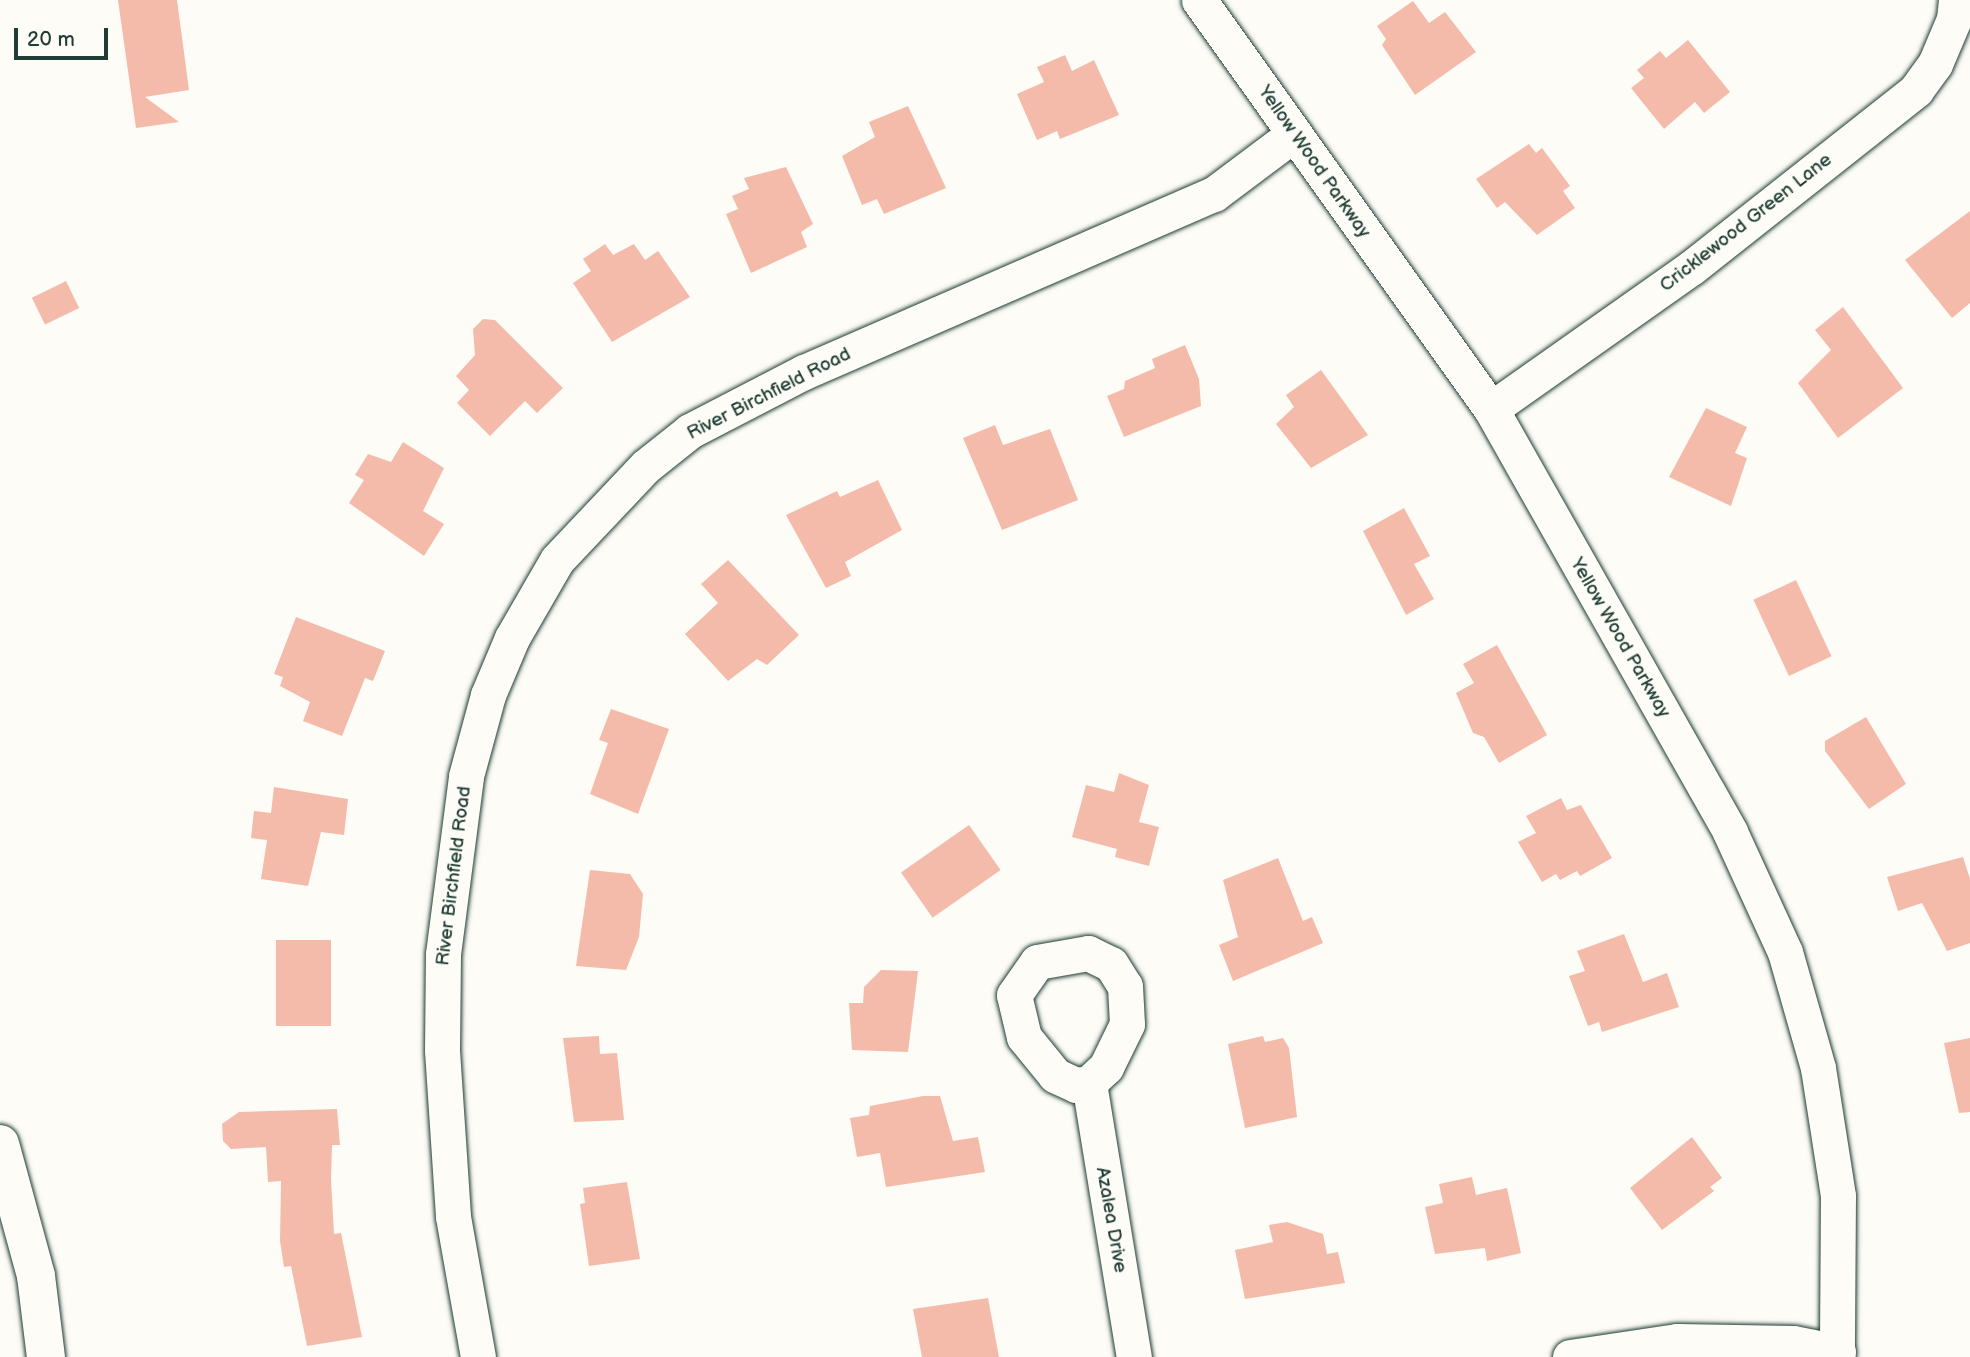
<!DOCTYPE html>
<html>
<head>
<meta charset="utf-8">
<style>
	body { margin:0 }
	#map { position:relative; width:1970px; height:1357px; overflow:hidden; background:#fdfcf7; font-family:"Balsamiq Sans",sans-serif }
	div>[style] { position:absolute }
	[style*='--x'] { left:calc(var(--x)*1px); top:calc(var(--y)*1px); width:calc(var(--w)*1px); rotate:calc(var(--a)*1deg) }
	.building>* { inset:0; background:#f4bbab; transform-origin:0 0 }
	.roads { filter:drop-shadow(0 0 2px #1f3d34) drop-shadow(0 0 2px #1f3d34) }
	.street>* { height:35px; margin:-17.5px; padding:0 17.5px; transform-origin:17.5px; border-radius:17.5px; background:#fdfcf7 }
	.secondary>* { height:38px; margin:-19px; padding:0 19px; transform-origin:19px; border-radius:19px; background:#fdfcf7 }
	span { translate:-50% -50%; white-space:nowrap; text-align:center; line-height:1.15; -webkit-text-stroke:6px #fdfcf7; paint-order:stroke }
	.street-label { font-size:19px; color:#1f3d34 }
	.scale { position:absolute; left:14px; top:28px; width:94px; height:32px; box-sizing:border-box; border:4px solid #1f3d34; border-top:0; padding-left:9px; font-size:21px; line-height:24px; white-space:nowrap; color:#1f3d34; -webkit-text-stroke:5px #fdfcf7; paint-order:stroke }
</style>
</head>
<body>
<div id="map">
	<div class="building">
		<div style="clip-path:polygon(118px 0,177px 0,189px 90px,145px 97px,179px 122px,136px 128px)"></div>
		<div style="clip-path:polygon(1413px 1px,1429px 23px,1445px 12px,1476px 52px,1415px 95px,1382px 45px,1386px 39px,1377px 26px)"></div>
		<div style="clip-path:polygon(1688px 40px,1730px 92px,1704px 113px,1695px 102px,1664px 129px,1631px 88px,1644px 78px,1637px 70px,1660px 51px,1666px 58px)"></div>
		<div style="clip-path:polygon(1065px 55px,1072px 71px,1094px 60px,1119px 115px,1060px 139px,1057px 131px,1037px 140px,1017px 94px,1044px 82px,1037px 67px)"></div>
		<div style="clip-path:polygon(908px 106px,946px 188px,884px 214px,877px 199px,862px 205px,842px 156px,875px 137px,869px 122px)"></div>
		<div style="clip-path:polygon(1529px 144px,1536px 153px,1542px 148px,1570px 186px,1563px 191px,1575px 208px,1537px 235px,1505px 202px,1497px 208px,1476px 179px)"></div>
		<div style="clip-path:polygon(786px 167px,813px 224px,801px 232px,807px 247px,751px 273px,726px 214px,738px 209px,732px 196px,749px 189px,744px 178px)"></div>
		<div style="clip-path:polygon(1970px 211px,1970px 303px,1952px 318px,1905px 260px)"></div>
		<div style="clip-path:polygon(605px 244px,613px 255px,634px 244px,645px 260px,658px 251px,690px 297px,612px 342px,573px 283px,591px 271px,583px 259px)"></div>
		<div style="left:66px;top:281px;width:30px;height:38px;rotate:64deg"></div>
		<div style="clip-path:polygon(1843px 307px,1903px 388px,1838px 438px,1798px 383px,1831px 350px,1815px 330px)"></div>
		<div style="clip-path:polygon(483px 319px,495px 320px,563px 388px,537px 413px,525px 401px,490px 436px,457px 403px,469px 390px,456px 376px,475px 355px,473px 329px)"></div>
		<div style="clip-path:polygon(1185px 345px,1199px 379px,1201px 406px,1124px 437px,1107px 396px,1124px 389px,1125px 381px,1155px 368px,1152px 359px)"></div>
		<div style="clip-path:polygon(1321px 370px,1368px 435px,1311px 468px,1276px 424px,1294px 407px,1286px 395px)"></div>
		<div style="clip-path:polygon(1706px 408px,1747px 427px,1735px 453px,1747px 458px,1731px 506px,1669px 477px)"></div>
		<div style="clip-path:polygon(995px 425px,1003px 445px,1050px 429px,1078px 500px,1002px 530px,963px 438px)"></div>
		<div style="clip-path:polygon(403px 442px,444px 468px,423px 511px,444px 524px,424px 556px,349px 503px,364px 480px,355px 475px,368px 454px,391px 462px)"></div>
		<div style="clip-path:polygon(878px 480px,902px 530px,845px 562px,851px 576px,826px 588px,786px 515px,837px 491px,840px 497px)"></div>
		<div style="clip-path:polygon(1404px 508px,1430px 556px,1414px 564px,1434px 599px,1406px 615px,1363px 531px)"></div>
		<div style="clip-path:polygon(728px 560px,799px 635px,767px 665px,757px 659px,728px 681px,685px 634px,718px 603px,701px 584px)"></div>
		<div style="left:1796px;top:580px;width:84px;height:47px;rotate:65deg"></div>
		<div style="clip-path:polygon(296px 617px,385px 651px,373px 681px,365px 678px,342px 736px,303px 721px,310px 702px,280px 686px,283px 677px,274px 674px)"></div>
		<div style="clip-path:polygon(1497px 645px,1547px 735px,1499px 763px,1484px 737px,1473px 733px,1456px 693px,1474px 683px,1463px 664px)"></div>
		<div style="clip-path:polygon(611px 709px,669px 729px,638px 814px,590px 794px,608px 743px,599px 740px)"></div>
		<div style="clip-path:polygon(1866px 717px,1906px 784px,1869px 809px,1825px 751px,1825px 741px)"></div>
		<div style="clip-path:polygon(1119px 773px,1149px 785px,1139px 822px,1159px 827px,1149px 866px,1115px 857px,1117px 849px,1072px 837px,1086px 785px,1114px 792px)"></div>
		<div style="clip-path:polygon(274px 787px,348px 799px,344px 835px,321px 832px,308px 886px,261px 879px,267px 840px,251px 838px,254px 811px,271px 813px)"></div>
		<div style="clip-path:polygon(1561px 798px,1567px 810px,1581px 805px,1612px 858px,1580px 876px,1577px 871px,1560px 880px,1556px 874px,1542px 882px,1518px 842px,1536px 833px,1526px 816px)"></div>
		<div style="left:969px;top:825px;width:55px;height:83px;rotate:55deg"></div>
		<div style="clip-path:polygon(1963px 857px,1970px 879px,1970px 943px,1947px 951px,1922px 903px,1898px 911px,1887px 877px)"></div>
		<div style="clip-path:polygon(1278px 858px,1303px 921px,1312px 917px,1323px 943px,1233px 981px,1219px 945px,1238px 937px,1223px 880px)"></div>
		<div style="clip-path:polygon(590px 870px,630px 874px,643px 894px,639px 937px,626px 970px,576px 966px)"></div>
		<div style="clip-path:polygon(1624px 934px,1643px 982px,1667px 973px,1679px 1007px,1602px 1032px,1599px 1022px,1588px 1026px,1569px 976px,1585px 971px,1577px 951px)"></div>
		<div style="left:276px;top:940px;width:55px;height:86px"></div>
		<div style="clip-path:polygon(881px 970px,918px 971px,908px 1052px,852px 1050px,849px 1003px,863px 1003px,864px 987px)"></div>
		<div style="clip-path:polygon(599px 1036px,600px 1054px,617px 1053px,624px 1120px,574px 1122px,563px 1038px)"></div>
		<div style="clip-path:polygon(1263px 1036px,1265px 1042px,1283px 1038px,1289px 1048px,1297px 1117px,1245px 1128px,1228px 1044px)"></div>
		<div style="clip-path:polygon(1970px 1038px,1970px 1112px,1959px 1113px,1944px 1043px)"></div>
		<div style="clip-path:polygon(923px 1096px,940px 1096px,953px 1141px,978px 1137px,985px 1172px,886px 1187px,880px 1153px,857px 1157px,850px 1118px,869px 1115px,870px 1106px)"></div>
		<div style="clip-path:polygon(337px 1109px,340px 1145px,332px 1145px,331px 1179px,334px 1234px,341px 1233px,362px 1337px,307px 1346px,291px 1266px,284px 1267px,280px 1241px,281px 1181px,268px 1182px,266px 1147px,231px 1149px,223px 1141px,222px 1124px,239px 1112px)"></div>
		<div style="clip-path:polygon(1692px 1137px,1722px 1178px,1710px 1187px,1714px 1191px,1662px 1230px,1630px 1188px)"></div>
		<div style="clip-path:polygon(1472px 1177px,1476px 1195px,1507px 1188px,1521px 1253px,1487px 1261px,1485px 1248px,1435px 1254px,1425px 1207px,1443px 1203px,1439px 1184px)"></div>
		<div style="clip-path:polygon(627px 1182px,640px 1259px,589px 1266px,580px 1204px,585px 1203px,583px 1188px)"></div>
		<div style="clip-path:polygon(1287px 1222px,1323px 1234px,1327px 1254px,1338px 1252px,1345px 1283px,1245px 1299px,1235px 1250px,1273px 1242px,1269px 1225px)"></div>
		<div style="clip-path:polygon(988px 1298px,999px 1357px,922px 1357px,913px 1309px)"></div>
	</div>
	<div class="roads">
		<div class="street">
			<div style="--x:1199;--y:0;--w:503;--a:54.48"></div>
			<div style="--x:1491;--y:409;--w:486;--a:60.5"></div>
			<div style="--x:1730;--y:832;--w:132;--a:65.4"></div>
			<div style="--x:1785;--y:952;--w:121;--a:74.1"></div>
			<div style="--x:1818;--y:1068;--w:130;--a:81.1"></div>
			<div style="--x:1838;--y:1196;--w:161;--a:90.4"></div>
			<div style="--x:1491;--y:409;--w:245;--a:-35.2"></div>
			<div style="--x:1691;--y:268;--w:287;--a:-38.3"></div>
			<div style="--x:1916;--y:90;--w:32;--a:-54"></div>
			<div style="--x:1935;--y:64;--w:49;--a:-67.1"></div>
			<div style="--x:1954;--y:19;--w:19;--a:-84"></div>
			<div style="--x:1088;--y:953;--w:25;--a:26"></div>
			<div style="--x:1111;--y:964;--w:26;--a:58"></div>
			<div style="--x:1125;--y:986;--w:38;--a:87"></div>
			<div style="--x:1127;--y:1024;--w:48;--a:116"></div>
			<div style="--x:1106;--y:1067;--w:23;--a:137"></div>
			<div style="--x:1089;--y:1083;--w:13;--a:171"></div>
			<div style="--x:1076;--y:1085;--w:23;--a:-155"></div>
			<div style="--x:1055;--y:1075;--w:49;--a:-129.2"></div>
			<div style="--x:1024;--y:1037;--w:43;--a:-103.4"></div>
			<div style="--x:1014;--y:995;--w:40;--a:-55.1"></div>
			<div style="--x:1037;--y:962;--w:52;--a:-10"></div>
			<div style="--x:1089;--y:1083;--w:278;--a:80.7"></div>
			<div style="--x:478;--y:1357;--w:143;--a:-100.1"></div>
			<div style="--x:453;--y:1216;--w:166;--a:-93.8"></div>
			<div style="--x:442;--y:1050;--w:96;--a:-89.4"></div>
			<div style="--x:443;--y:954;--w:179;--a:-82.6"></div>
			<div style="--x:466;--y:776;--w:84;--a:-74.8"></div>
			<div style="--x:488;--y:695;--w:62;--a:-67.2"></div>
			<div style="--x:512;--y:638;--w:90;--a:-60"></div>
			<div style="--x:557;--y:560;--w:129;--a:-46.6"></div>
			<div style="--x:646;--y:466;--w:56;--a:-38.5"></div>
			<div style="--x:690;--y:431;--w:128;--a:-27.4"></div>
			<div style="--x:804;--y:372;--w:447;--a:-23.5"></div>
			<div style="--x:1214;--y:194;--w:100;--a:-36.9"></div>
			<div style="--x:1570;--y:1357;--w:108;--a:-8.5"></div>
			<div style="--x:1677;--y:1341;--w:116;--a:1"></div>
			<div style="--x:1793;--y:1343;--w:46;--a:11.3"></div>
		</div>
		<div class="secondary">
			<div style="--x:0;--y:1144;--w:137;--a:74.7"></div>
			<div style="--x:36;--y:1276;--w:82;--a:83"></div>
		</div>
	</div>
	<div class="street-label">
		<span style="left:1314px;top:162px;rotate:55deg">Yellow Wood Parkway</span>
		<span style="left:1746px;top:223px;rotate:-38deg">Cricklewood Green Lane</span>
		<span style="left:769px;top:394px;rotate:-27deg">River Birchfield Road</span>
		<span style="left:1620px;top:638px;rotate:60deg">Yellow Wood Parkway</span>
		<span style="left:454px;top:876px;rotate:-83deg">River Birchfield Road</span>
		<span style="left:1111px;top:1220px;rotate:80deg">Azalea Drive</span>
	</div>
	<div class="scale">20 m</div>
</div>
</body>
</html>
